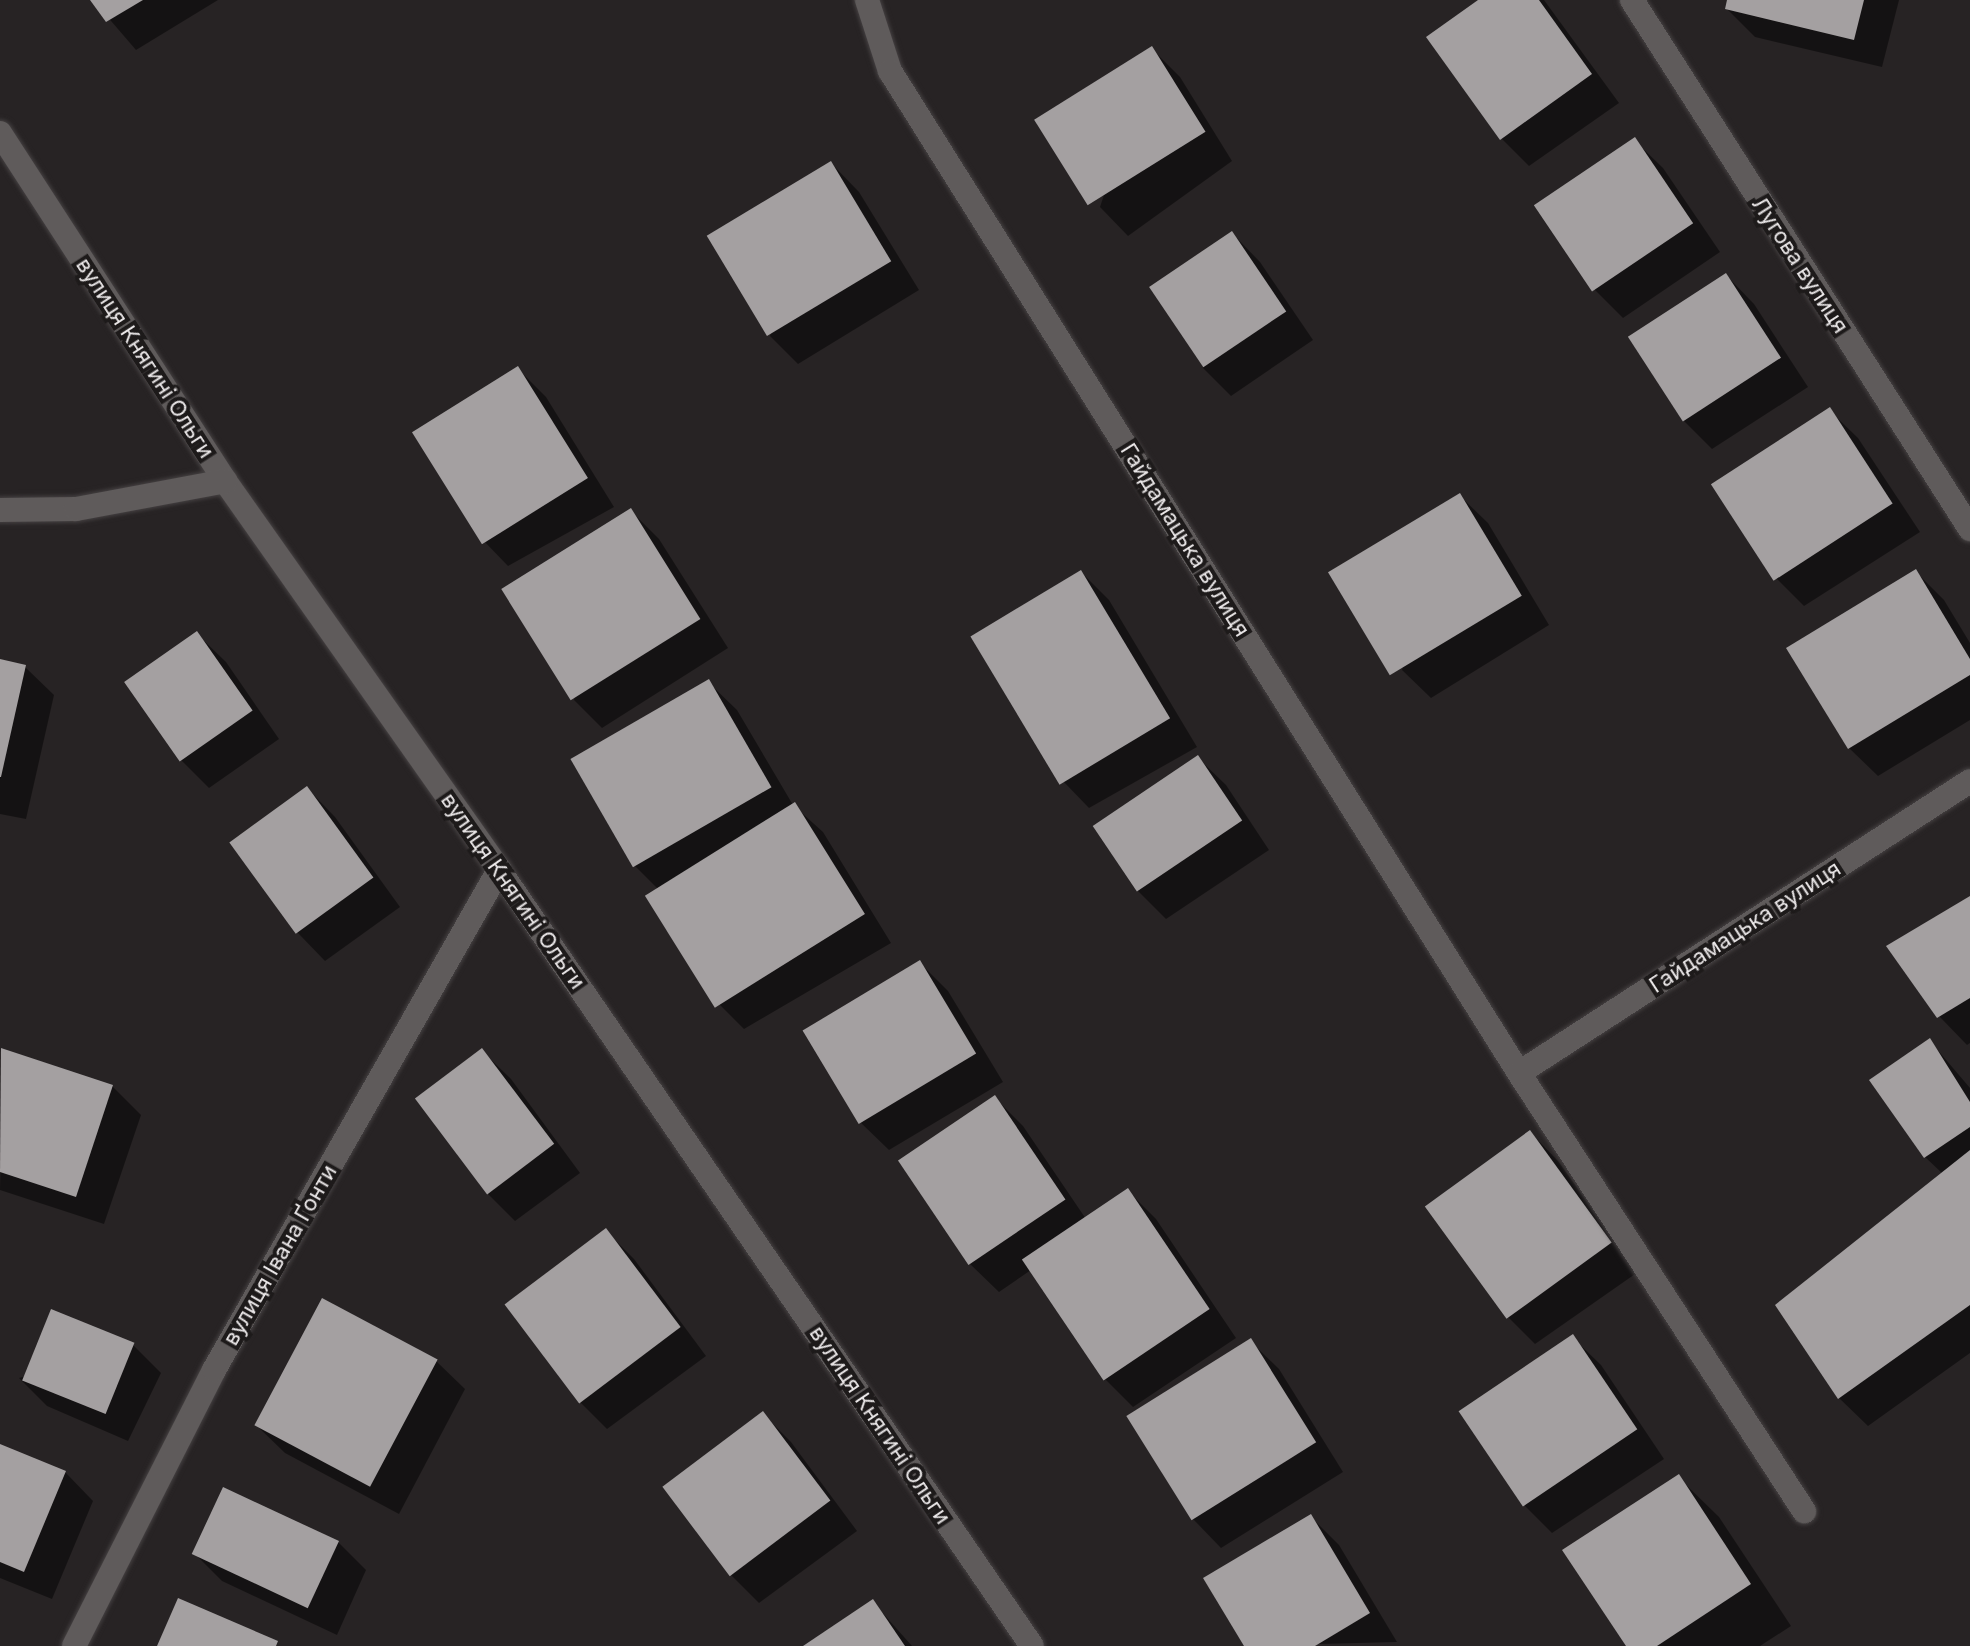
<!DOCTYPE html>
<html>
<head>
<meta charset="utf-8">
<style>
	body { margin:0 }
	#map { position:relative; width:1970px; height:1646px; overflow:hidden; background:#272324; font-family:Inter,sans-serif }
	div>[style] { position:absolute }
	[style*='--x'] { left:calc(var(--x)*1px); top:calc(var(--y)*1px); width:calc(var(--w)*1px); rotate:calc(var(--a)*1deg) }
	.shadow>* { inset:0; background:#0007 }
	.building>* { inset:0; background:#a4a0a1; transform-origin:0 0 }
	.roads { filter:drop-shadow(0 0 2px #454142) drop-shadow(0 0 2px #454142) }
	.street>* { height:24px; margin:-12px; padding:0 12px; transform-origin:12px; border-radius:12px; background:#5f5b5b }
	span { translate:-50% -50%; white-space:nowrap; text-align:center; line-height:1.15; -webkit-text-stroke:8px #1d1a1a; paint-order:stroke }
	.street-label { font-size:22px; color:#ece9ea }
</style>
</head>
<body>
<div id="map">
	<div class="shadow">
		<div style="clip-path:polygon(93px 0,218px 0,136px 50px)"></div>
		<div style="clip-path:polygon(1481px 0,1544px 0,1619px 103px,1529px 166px,1501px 138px)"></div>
		<div style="clip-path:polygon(1729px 0,1899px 0,1882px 67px,1755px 37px,1727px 9px)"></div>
		<div style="clip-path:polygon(1152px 49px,1180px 77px,1232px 161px,1128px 236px,1100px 207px)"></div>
		<div style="clip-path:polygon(1634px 140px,1663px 168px,1720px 252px,1623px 318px,1595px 290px,1537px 206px)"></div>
		<div style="clip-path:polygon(831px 163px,859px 192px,919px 290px,798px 364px,770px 336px)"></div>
		<div style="clip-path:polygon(1232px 233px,1260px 262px,1313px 340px,1231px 396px,1203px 368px)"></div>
		<div style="clip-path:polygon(1726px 275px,1754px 304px,1808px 387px,1712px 449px,1684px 421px)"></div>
		<div style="clip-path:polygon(518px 369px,546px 397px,614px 507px,508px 566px,480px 537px)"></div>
		<div style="clip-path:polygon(1829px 410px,1858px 438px,1920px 532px,1804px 606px,1776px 578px,1714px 485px)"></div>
		<div style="clip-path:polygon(1459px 495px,1488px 523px,1549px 625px,1431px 698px,1402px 670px)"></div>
		<div style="clip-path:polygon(630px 510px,659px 539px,728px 648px,602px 728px,574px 700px)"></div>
		<div style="clip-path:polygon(1081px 572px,1109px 600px,1197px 747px,1089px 808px,1061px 779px)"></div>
		<div style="clip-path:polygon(1916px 572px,1944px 600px,1970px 643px,1970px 720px,1878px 776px,1849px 748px)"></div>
		<div style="clip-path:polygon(197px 634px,226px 662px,279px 739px,209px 788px,181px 760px)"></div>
		<div style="clip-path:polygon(0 661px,25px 667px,54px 695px,26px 819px,0 814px)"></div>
		<div style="clip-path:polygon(708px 682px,737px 710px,793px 805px,823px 832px,891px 943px,744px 1029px,716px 1001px,660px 891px,635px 866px)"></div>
		<div style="clip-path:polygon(1197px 757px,1226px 785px,1269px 850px,1166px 919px,1137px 890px)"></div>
		<div style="clip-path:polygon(307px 788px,335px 817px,400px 907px,325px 961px,297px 932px)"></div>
		<div style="clip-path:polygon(1970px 898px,1970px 1043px,1967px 1045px,1939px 1016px)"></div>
		<div style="clip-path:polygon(919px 962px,948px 991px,1003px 1082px,889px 1150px,860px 1122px)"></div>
		<div style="clip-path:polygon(1930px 1041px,1970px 1088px,1970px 1353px,1868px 1426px,1839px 1398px,1943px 1174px,1925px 1157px)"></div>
		<div style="clip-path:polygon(3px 1051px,112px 1086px,141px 1115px,104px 1224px,0 1190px)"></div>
		<div style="clip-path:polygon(482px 1051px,511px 1079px,580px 1173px,515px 1221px,486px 1192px)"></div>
		<div style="clip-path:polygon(995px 1098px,1023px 1126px,1086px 1219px,1128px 1191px,1156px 1219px,1236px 1338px,1133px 1407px,1105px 1379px,1031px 1270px,999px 1292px,970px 1264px)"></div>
		<div style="clip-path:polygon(1530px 1132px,1558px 1161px,1638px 1272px,1535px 1344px,1507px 1316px,1428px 1206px)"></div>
		<div style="clip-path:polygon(605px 1230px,634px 1259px,706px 1356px,607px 1429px,579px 1401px)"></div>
		<div style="clip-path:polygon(1572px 1337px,1601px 1365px,1664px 1459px,1552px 1533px,1524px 1505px)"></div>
		<div style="clip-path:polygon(1250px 1341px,1279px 1369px,1343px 1472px,1221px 1548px,1193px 1519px)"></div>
		<div style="clip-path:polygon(133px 1345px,161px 1373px,128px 1441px,47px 1406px,19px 1378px)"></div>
		<div style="clip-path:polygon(436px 1361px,465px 1389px,399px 1514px,285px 1453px,256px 1425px)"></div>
		<div style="clip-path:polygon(763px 1414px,791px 1442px,857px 1531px,759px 1603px,731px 1575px,665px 1488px)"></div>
		<div style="clip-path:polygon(0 1446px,65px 1472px,93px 1501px,52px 1599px,0 1578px)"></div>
		<div style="clip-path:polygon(1678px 1477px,1719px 1517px,1791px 1626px,1760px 1646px,1628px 1646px)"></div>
		<div style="clip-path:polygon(1311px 1517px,1339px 1545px,1397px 1642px,1246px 1646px)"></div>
		<div style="clip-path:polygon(338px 1542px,366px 1570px,337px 1635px,222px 1581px,194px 1553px)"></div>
		<div style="clip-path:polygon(872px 1601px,912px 1646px,806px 1646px)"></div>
	</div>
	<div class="building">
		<div style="clip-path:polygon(90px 0,143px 0,106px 22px)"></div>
		<div style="clip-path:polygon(1478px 0,1539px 0,1592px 74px,1500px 140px,1426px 37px)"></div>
		<div style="clip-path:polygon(1727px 0,1864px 0,1854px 40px,1725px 9px)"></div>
		<div style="left:1152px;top:46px;width:101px;height:139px;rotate:58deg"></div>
		<div style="left:1635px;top:137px;width:104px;height:122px;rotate:56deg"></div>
		<div style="left:831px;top:161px;width:117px;height:145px;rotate:59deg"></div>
		<div style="left:1232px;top:231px;width:97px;height:100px;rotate:56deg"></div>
		<div style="left:1726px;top:273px;width:101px;height:117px;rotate:57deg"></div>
		<div style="left:518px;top:366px;width:132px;height:125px;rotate:58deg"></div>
		<div style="left:1830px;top:407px;width:115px;height:142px;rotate:57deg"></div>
		<div style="left:1460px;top:493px;width:120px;height:154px;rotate:59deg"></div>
		<div style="left:631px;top:508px;width:131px;height:153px;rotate:58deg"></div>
		<div style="clip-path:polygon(1916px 569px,1970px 659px,1970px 675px,1848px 749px,1786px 648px)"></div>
		<div style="left:1081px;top:570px;width:173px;height:129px;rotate:59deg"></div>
		<div style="left:197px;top:631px;width:97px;height:89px;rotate:55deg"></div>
		<div style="clip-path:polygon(0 659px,26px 665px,1px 777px,0 777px)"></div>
		<div style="left:709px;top:679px;width:125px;height:160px;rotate:60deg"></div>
		<div style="left:1198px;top:755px;width:79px;height:127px;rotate:56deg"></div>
		<div style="left:307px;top:786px;width:113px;height:96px;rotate:54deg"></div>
		<div style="left:795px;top:802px;width:132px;height:177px;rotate:58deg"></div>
		<div style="clip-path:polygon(1970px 896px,1970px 998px,1937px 1018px,1886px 946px)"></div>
		<div style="left:920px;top:960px;width:109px;height:137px;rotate:59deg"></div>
		<div style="clip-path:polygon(1930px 1038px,1970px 1102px,1970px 1127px,1924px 1158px,1869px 1080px)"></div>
		<div style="clip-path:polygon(1px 1048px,113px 1085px,76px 1197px,0 1172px)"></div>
		<div style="left:482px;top:1048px;width:120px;height:84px;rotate:53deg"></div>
		<div style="left:995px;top:1095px;width:126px;height:117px;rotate:56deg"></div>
		<div style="left:1530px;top:1130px;width:139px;height:130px;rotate:54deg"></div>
		<div style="clip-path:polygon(1970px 1150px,1970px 1305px,1838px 1399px,1775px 1305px)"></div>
		<div style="left:1128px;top:1188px;width:146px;height:128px;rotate:56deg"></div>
		<div style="left:606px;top:1228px;width:124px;height:127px;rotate:53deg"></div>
		<div style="left:322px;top:1298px;width:131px;height:144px;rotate:28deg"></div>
		<div style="left:51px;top:1309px;width:90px;height:77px;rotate:22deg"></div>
		<div style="left:1573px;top:1334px;width:115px;height:138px;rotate:56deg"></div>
		<div style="left:1251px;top:1338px;width:123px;height:147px;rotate:58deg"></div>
		<div style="left:763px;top:1411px;width:112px;height:126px;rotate:53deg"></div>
		<div style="clip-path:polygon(0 1444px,66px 1471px,24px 1572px,0 1562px)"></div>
		<div style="clip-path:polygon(1679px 1474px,1751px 1584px,1657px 1646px,1626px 1646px,1562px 1550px)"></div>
		<div style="left:223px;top:1487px;width:128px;height:74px;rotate:25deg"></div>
		<div style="clip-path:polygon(1311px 1514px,1370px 1613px,1315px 1646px,1244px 1646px,1203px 1578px)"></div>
		<div style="clip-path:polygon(178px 1598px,278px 1641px,276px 1646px,157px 1646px)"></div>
		<div style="clip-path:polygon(873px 1599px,905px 1646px,803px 1646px)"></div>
	</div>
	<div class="roads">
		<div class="street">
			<div style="--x:867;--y:0;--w:75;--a:72.1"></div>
			<div style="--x:890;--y:71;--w:1183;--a:57.88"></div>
			<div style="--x:1519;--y:1073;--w:523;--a:56.95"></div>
			<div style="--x:1632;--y:0;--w:628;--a:57.42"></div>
			<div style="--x:0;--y:133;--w:414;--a:57.1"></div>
			<div style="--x:225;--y:481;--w:476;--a:54.8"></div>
			<div style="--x:499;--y:870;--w:941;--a:55.52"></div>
			<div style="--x:0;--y:510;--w:76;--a:-0.8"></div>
			<div style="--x:76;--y:509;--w:152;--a:-10.6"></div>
			<div style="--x:1519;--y:1073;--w:537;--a:-32.92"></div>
			<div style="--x:74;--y:1646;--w:309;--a:-63.1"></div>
			<div style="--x:214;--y:1370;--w:576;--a:-60.32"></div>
		</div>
	</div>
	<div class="street-label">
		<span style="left:1800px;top:265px;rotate:57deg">Лугова вулиця</span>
		<span style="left:145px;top:358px;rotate:57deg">вулиця Княгині Ольги</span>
		<span style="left:1185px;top:540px;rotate:58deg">Гайдамацька вулиця</span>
		<span style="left:513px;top:891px;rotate:55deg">вулиця Княгині Ольги</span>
		<span style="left:1745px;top:927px;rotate:-33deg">Гайдамацька вулиця</span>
		<span style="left:280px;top:1255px;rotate:-60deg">вулиця Івана Ґонти</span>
		<span style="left:880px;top:1425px;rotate:56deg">вулиця Княгині Ольги</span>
	</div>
</div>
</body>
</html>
